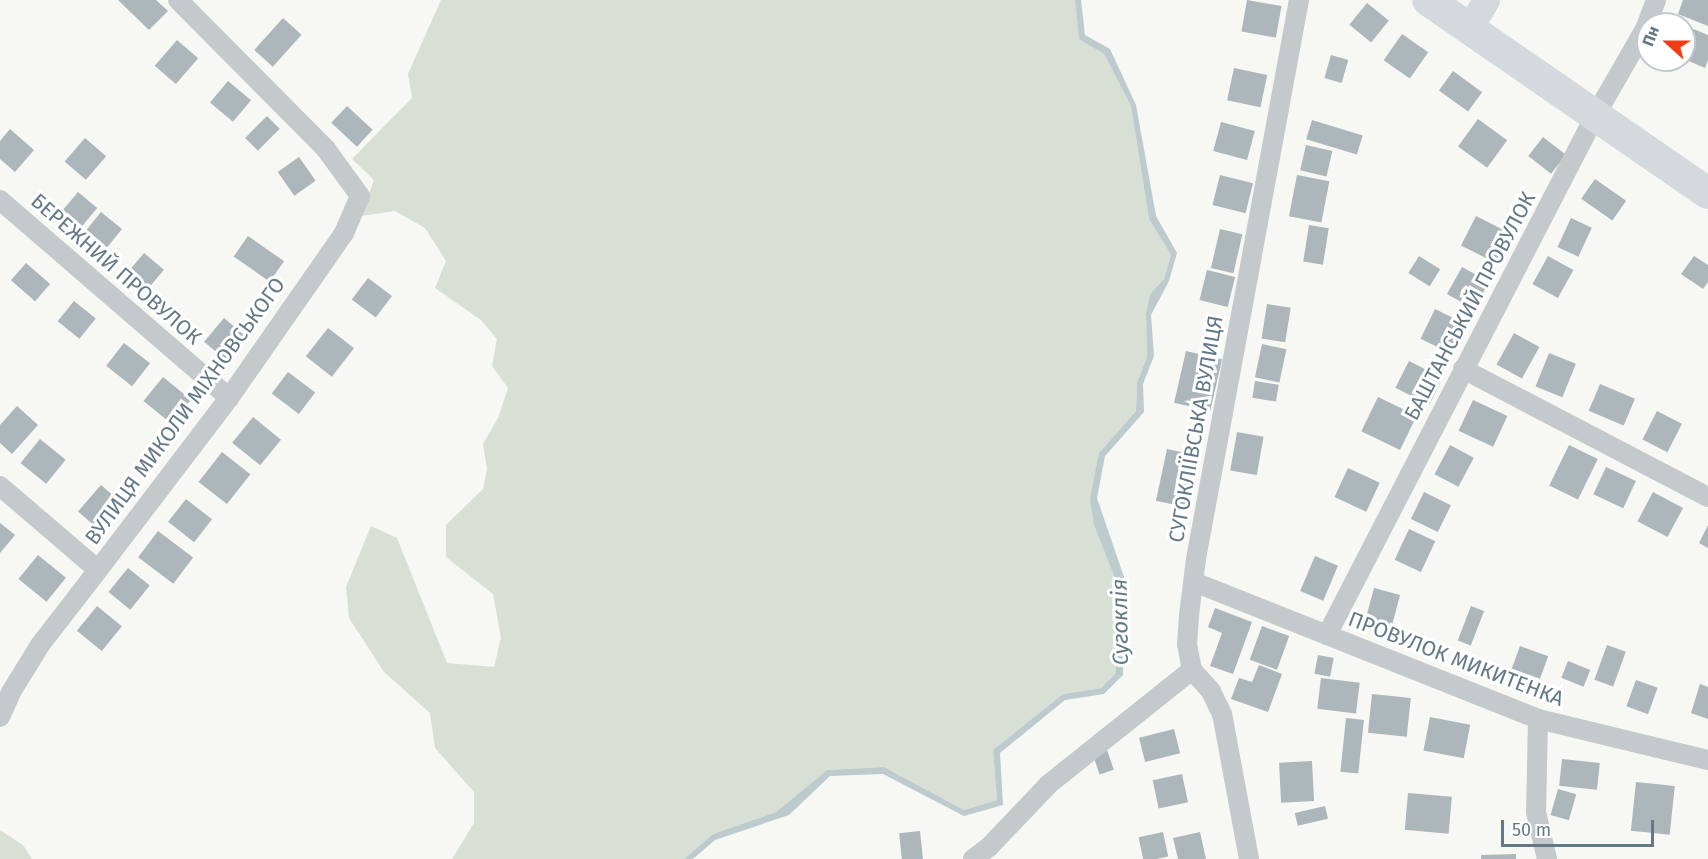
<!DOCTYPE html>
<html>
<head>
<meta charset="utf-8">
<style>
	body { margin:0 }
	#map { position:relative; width:1708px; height:859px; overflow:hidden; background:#f7f7f3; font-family:"Fira Sans",sans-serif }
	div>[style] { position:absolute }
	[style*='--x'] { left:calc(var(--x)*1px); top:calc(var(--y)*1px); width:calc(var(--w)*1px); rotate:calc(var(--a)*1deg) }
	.green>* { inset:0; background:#d8dfd4 }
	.water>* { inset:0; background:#bdcace }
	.building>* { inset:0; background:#acb6bb; transform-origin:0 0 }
	.street>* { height:20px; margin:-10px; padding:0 10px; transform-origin:10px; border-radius:10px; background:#c4c9cc }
	.secondary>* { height:27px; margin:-13.5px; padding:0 13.5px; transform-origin:13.5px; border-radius:13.5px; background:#d4d9dd }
	.primary>* { height:32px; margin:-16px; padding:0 16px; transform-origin:16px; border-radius:16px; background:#d4d9dd }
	span { translate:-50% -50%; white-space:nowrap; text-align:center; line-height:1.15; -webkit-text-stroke:6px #fff; paint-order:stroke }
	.street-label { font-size:21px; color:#637987 }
	.water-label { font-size:22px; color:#5f7b83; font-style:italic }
	.north { position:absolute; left:1636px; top:12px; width:60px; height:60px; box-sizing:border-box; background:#fff; border:2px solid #c1c9cf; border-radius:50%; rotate:291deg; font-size:16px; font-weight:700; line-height:24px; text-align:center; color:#637987 }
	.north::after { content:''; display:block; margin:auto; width:21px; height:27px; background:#f53d15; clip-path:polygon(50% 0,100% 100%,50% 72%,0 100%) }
	.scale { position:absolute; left:1501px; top:820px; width:153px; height:27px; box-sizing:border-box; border:3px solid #637987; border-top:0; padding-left:8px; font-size:18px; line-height:21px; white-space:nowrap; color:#637987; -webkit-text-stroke:4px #fff; paint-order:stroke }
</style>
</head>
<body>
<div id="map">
	<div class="green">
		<div style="clip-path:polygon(441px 0,1075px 0,1079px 38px,1104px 54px,1131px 106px,1149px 219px,1171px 255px,1164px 279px,1150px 294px,1146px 313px,1147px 357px,1137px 383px,1136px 411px,1099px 453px,1094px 525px,1116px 581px,1116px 673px,1101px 688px,1063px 694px,993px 750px,997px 800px,964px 810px,884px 767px,827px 770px,776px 812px,713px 834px,684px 859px,452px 859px,474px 823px,474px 792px,435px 748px,430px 713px,384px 672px,349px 618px,346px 587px,371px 526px,397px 538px,447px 663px,494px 667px,501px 638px,493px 594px,446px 557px,446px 525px,483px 489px,487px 469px,483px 444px,498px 418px,508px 388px,492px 366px,497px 339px,481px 320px,435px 288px,446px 261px,425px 228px,395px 211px,361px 216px,374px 180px,352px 159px,412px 98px,408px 74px)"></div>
		<div style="clip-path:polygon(0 830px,23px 845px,32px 859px,0 859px)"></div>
	</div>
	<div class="water">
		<div style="clip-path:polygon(1075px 0,1081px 0,1085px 35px,1110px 49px,1136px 105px,1156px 216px,1177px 253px,1169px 281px,1151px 315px,1154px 356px,1143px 384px,1144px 412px,1105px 456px,1097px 498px,1124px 577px,1123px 675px,1104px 694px,1065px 700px,1000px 753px,1003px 805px,964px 816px,883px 774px,830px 776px,789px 815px,715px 840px,693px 859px,684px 859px,713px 834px,776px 812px,827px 770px,884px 767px,964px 810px,997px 800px,993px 750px,1063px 694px,1101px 688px,1116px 673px,1116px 581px,1094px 525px,1090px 499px,1099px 453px,1136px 411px,1137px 383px,1147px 357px,1146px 313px,1150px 294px,1164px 279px,1171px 255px,1149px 219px,1131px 106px,1104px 54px,1079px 39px)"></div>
	</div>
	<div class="building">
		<div style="clip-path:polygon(118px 0,156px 0,168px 11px,149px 30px)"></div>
		<div style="left:1247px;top:0;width:35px;height:32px;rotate:10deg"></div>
		<div style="clip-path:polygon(1683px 0,1708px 0,1708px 26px,1678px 14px)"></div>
		<div style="left:1367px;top:3px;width:28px;height:28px;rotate:39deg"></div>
		<div style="left:283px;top:18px;width:25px;height:43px;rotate:42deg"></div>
		<div style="clip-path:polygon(1686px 26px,1708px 35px,1708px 60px,1705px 68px,1684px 59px)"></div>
		<div style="left:1402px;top:34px;width:32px;height:32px;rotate:35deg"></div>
		<div style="left:177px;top:40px;width:28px;height:34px;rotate:41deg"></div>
		<div style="left:1331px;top:55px;width:18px;height:24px;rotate:16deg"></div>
		<div style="left:1234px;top:68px;width:34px;height:33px;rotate:12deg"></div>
		<div style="left:1453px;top:71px;width:36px;height:24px;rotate:36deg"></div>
		<div style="left:228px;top:81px;width:30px;height:28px;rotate:40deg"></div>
		<div style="left:347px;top:106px;width:35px;height:23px;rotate:43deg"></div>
		<div style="left:267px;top:116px;width:18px;height:31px;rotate:45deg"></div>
		<div style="left:1478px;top:119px;width:36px;height:34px;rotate:36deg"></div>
		<div style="left:1312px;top:120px;width:53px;height:20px;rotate:17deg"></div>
		<div style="left:1221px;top:122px;width:35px;height:30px;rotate:15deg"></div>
		<div style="clip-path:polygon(10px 129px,34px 150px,15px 172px,0 159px,0 141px)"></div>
		<div style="left:1543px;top:137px;width:29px;height:24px;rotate:38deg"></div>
		<div style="left:85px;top:138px;width:28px;height:31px;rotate:41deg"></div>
		<div style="left:1306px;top:145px;width:27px;height:26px;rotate:13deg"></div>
		<div style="left:299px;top:157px;width:29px;height:26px;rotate:55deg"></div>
		<div style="left:1220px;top:175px;width:34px;height:31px;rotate:14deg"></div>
		<div style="left:1297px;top:175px;width:33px;height:42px;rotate:11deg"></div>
		<div style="left:1595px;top:179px;width:38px;height:24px;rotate:35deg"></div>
		<div style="left:78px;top:192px;width:25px;height:26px;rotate:40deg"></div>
		<div style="left:101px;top:212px;width:27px;height:28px;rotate:39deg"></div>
		<div style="left:1476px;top:216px;width:42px;height:33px;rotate:27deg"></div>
		<div style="left:1571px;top:218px;width:23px;height:32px;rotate:25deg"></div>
		<div style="left:1309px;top:225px;width:20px;height:37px;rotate:9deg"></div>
		<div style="left:1220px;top:229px;width:23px;height:40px;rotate:13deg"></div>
		<div style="left:248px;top:236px;width:44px;height:25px;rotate:35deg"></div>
		<div style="left:144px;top:253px;width:26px;height:29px;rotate:40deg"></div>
		<div style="left:1419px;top:256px;width:25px;height:20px;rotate:32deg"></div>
		<div style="left:1548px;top:256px;width:29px;height:32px;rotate:29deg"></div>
		<div style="clip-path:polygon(1694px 256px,1708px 265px,1708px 282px,1703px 289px,1681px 274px)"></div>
		<div style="left:26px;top:263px;width:32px;height:23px;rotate:41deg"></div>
		<div style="left:1462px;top:267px;width:31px;height:31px;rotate:29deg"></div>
		<div style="left:1207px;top:270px;width:29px;height:31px;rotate:14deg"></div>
		<div style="left:368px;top:278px;width:30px;height:27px;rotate:37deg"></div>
		<div style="left:74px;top:301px;width:28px;height:26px;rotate:39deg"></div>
		<div style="left:1267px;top:304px;width:24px;height:35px;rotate:9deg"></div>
		<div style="left:1435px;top:309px;width:34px;height:33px;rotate:26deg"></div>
		<div style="left:224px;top:318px;width:30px;height:31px;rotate:40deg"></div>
		<div style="left:328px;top:328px;width:33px;height:36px;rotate:38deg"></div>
		<div style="left:1514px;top:333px;width:29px;height:36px;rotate:29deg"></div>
		<div style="left:124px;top:343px;width:33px;height:29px;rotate:38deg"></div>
		<div style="left:1262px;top:344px;width:25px;height:34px;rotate:12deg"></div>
		<div style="left:1186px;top:351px;width:37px;height:53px;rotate:13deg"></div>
		<div style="left:1549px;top:353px;width:29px;height:36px;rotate:22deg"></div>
		<div style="left:1409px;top:361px;width:38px;height:30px;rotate:27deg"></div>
		<div style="left:288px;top:372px;width:34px;height:27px;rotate:37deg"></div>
		<div style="left:163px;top:377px;width:36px;height:31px;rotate:39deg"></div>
		<div style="left:1255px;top:381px;width:24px;height:17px;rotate:9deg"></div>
		<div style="left:1600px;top:384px;width:38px;height:29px;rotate:23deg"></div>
		<div style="left:1378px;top:397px;width:43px;height:38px;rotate:26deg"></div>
		<div style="left:1473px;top:400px;width:38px;height:34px;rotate:25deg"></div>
		<div style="clip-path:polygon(17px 406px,38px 425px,12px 454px,0 443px,0 425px)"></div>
		<div style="left:1657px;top:411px;width:28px;height:32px;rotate:27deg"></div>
		<div style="left:253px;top:417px;width:36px;height:33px;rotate:39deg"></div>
		<div style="left:1237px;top:432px;width:27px;height:39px;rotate:10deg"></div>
		<div style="left:40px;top:439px;width:33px;height:31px;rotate:39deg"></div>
		<div style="left:1450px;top:445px;width:27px;height:33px;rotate:28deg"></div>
		<div style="left:1569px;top:445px;width:32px;height:45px;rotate:26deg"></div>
		<div style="left:1167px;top:449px;width:30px;height:53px;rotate:12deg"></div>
		<div style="left:222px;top:452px;width:36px;height:38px;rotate:38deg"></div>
		<div style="left:1606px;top:467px;width:33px;height:30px;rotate:25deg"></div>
		<div style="left:1348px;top:468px;width:35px;height:32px;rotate:25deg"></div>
		<div style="left:101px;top:485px;width:32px;height:35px;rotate:41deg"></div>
		<div style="left:1424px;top:492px;width:30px;height:30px;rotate:26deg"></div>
		<div style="left:1653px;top:492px;width:34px;height:33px;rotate:28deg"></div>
		<div style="left:186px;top:499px;width:33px;height:29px;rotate:38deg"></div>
		<div style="clip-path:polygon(0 523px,15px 535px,0 553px)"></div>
		<div style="clip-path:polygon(1708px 525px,1708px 548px,1699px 543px)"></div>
		<div style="left:1409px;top:529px;width:29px;height:34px;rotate:25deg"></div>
		<div style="left:158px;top:531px;width:44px;height:33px;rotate:37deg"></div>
		<div style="left:38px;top:555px;width:36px;height:31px;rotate:39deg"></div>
		<div style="left:1315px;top:556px;width:25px;height:38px;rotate:23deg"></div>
		<div style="left:128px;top:568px;width:28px;height:31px;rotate:39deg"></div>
		<div style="left:1374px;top:588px;width:27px;height:32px;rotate:15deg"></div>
		<div style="left:97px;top:606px;width:32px;height:32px;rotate:39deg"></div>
		<div style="left:1471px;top:606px;width:14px;height:37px;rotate:21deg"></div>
		<div style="clip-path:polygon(1215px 608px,1252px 622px,1233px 674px,1210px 666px,1222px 633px,1208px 627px)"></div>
		<div style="left:1262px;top:626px;width:29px;height:36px;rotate:20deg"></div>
		<div style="left:1607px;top:645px;width:20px;height:37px;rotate:20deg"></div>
		<div style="left:1520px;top:646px;width:30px;height:24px;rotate:20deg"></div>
		<div style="left:1318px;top:655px;width:16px;height:19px;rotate:11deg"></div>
		<div style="left:1568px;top:661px;width:24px;height:18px;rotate:22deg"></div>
		<div style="clip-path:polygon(1259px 665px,1282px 674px,1268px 712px,1231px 699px,1239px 678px,1252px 682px)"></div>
		<div style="left:1321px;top:678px;width:39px;height:31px;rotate:7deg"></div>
		<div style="left:1636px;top:680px;width:23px;height:28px;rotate:20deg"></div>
		<div style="clip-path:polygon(1700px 684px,1708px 687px,1708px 719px,1691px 713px)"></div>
		<div style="left:1372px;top:694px;width:39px;height:39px;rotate:6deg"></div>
		<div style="left:1430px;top:717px;width:41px;height:34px;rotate:11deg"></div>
		<div style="left:1346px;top:718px;width:18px;height:54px;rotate:6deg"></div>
		<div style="left:1174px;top:729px;width:25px;height:36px;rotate:76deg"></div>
		<div style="left:1106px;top:747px;width:24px;height:15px;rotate:71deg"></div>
		<div style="left:1562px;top:759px;width:38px;height:27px;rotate:6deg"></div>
		<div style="left:1312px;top:761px;width:40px;height:33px;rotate:87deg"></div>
		<div style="left:1182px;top:774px;width:29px;height:30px;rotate:78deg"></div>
		<div style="left:1636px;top:782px;width:39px;height:49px;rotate:6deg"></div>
		<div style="left:1558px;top:789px;width:19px;height:27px;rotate:16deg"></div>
		<div style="left:1408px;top:793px;width:44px;height:37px;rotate:5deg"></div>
		<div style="left:1325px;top:806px;width:13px;height:31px;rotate:77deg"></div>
		<div style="left:920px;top:831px;width:28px;height:21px;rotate:84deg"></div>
		<div style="left:1163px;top:832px;width:25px;height:25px;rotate:78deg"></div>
		<div style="clip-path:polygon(1200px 832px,1206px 859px,1178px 859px,1173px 838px)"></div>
		<div style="clip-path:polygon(1516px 854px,1516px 859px,1481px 859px,1481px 855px)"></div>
	</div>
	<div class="street">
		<div style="--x:0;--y:200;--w:303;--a:40.8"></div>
		<div style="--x:1463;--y:369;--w:276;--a:27.6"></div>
		<div style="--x:0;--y:486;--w:129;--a:40.6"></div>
		<div style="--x:98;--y:570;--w:216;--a:-52.7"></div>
		<div style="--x:229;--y:398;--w:201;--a:-55.1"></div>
		<div style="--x:344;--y:233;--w:40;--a:-66.6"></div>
		<div style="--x:360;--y:196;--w:58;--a:-125.9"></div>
		<div style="--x:326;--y:149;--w:210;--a:-134.8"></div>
		<div style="--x:1194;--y:582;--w:370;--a:21.7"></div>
		<div style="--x:1538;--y:719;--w:175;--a:13.6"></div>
		<div style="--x:1327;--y:635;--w:584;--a:-62.69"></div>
		<div style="--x:1595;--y:116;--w:100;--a:-60.1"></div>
		<div style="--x:1645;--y:29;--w:31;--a:-69"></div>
		<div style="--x:0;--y:717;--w:27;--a:-66"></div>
		<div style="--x:11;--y:692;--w:55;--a:-58.3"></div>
		<div style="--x:40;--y:645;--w:95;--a:-52.3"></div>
		<div style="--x:1538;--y:719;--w:93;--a:91.2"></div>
		<div style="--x:1536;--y:812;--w:48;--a:76.8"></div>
		<div style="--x:973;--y:859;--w:20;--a:-37"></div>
		<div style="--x:989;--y:847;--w:87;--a:-46.4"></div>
		<div style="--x:1049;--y:784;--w:183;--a:-38.6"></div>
		<div style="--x:1249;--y:859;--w:147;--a:-100.5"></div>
		<div style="--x:1222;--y:714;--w:25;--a:-116"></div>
		<div style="--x:1211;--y:691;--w:28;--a:-132"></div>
		<div style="--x:1192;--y:670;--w:25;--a:-101"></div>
		<div style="--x:1187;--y:645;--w:30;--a:-86"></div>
		<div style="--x:1189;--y:615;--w:56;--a:-82.9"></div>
		<div style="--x:1196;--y:559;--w:568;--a:-79.56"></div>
	</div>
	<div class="secondary">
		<div style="--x:1468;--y:30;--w:35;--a:-59"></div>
	</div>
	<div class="primary">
		<div style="--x:1428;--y:0;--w:340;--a:34.6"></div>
	</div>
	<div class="street-label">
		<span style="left:116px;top:269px;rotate:41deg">БЕРЕЖНИЙ ПРОВУЛОК</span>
		<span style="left:1470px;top:306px;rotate:-62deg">БАШТАНСЬКИЙ ПРОВУЛОК</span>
		<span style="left:185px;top:411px;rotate:-54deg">ВУЛИЦЯ МИКОЛИ МІХНОВСЬКОГО</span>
		<span style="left:1196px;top:429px;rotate:-80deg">СУГОКЛІЇВСЬКА ВУЛИЦЯ</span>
		<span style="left:1456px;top:659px;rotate:21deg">ПРОВУЛОК МИКИТЕНКА</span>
	</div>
	<div class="water-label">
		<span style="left:1120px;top:622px;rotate:-91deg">Сугоклія</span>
	</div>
	<div class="north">Пн</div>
	<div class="scale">50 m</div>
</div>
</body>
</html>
